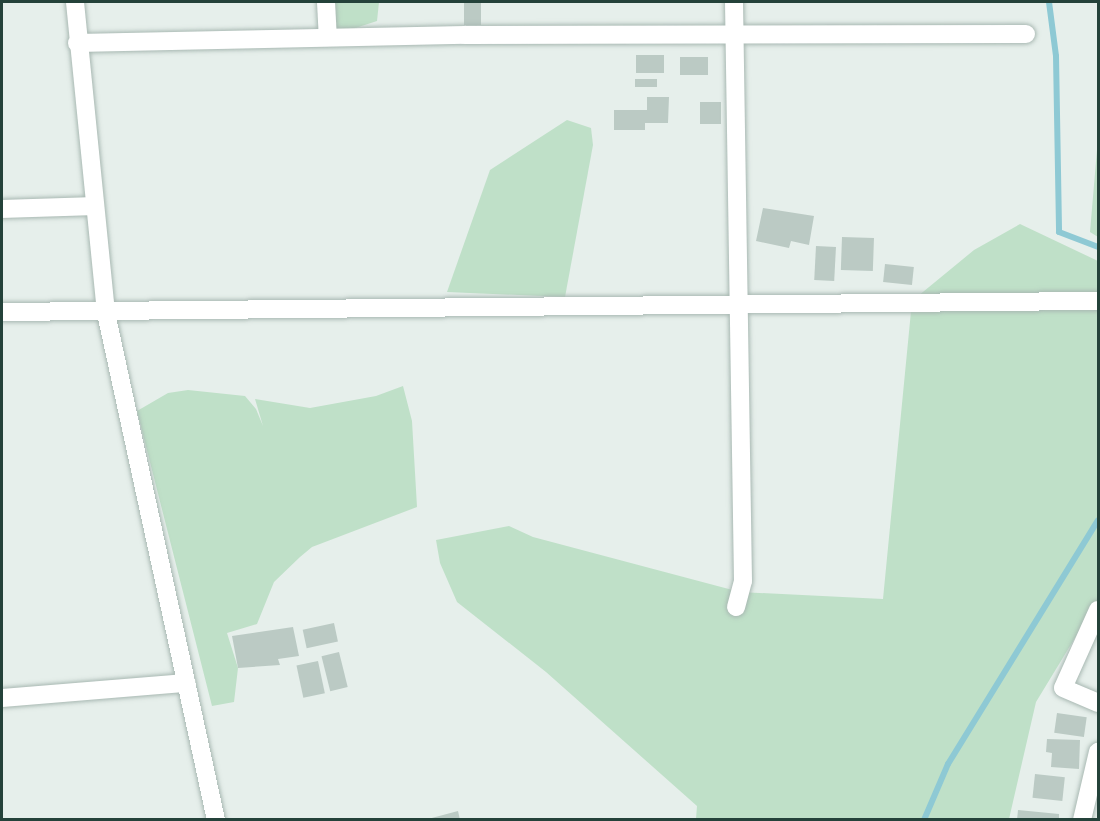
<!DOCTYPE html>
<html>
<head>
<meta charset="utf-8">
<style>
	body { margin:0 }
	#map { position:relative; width:1100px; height:821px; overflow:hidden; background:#e6efeb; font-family:"Golos Text",sans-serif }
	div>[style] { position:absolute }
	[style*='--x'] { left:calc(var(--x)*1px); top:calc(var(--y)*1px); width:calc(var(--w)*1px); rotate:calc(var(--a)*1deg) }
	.green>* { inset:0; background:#bfe0c8 }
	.stream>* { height:6px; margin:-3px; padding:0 3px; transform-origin:3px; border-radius:3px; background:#8ec9d4 }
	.building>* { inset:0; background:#bbcac4; transform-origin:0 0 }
	.roads { filter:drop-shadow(0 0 2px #a8b8b2) drop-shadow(0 0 2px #a8b8b2) }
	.minor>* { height:18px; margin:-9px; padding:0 9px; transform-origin:9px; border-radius:9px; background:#fff }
	.tertiary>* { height:18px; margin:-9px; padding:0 9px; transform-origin:9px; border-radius:9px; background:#fff }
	span { translate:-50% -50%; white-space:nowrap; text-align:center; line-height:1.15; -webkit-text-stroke:5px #f7fbf9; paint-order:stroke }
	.frame { position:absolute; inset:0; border:3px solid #24423a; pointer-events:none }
</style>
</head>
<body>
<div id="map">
	<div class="green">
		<div style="clip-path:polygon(326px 2px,379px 2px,377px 21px,328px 37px)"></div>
		<div style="clip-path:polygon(567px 120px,591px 128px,593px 145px,565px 297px,447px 292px,490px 170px)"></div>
		<div style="clip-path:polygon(1098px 138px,1098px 237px,1090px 232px)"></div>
		<div style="clip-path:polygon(1020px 224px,1098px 261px,1098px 600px,1036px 702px,1009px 819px,696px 819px,697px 806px,546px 672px,457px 602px,440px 563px,436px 540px,509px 526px,533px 537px,740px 592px,883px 599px,912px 301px,974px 250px)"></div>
		<div style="clip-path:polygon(403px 386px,412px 421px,417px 507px,312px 547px,300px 557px,274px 582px,257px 624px,227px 633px,238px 668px,234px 702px,212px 706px,137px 411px,168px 393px,188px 390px,245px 396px,256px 409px,263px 426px,255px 399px,310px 408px,376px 396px)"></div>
	</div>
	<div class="stream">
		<div style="--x:1049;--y:2;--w:54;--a:82.6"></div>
		<div style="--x:1056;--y:56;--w:176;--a:89"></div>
		<div style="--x:1059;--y:232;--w:42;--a:21"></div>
		<div style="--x:924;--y:820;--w:61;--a:-66.8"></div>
		<div style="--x:948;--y:764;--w:286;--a:-58.4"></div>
	</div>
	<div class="building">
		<div style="left:464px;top:2px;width:17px;height:23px"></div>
		<div style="left:664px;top:55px;width:18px;height:28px;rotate:90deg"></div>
		<div style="left:708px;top:57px;width:18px;height:28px;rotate:90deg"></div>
		<div style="left:657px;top:79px;width:8px;height:22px;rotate:90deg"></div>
		<div style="clip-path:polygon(647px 97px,669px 97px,668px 123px,645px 123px,645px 130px,614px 130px,614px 110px,647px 110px)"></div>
		<div style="left:700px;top:102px;width:21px;height:22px"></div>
		<div style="clip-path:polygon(763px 208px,814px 216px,809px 245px,791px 241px,789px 248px,756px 241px)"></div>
		<div style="left:842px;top:237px;width:32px;height:33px;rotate:2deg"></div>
		<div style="left:816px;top:246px;width:20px;height:34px;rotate:3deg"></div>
		<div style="left:885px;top:264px;width:29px;height:18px;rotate:6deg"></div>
		<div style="left:334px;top:623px;width:19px;height:32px;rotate:78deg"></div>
		<div style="clip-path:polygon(293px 627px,299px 656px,278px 659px,280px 665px,238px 668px,232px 636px)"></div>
		<div style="left:339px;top:652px;width:36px;height:18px;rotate:76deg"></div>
		<div style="left:318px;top:661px;width:33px;height:22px;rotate:78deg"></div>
		<div style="left:1057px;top:713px;width:30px;height:20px;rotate:8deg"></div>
		<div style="clip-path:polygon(1047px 739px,1080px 740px,1079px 769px,1051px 767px,1052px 753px,1046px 752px)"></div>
		<div style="left:1035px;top:774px;width:30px;height:24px;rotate:6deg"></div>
		<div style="clip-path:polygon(1018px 810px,1059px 814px,1059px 820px,1017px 820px)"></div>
		<div style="clip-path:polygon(458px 811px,460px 820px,428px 820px,428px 819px)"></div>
	</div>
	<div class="roads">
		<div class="minor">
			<div style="--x:326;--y:2;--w:35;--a:87"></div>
			<div style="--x:734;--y:2;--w:579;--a:89.11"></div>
			<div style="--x:743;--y:581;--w:27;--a:105"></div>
			<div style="--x:77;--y:43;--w:388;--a:-1.2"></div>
			<div style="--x:465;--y:35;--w:561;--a:-0.1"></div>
			<div style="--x:2;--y:209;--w:93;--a:-1.8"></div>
			<div style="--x:2;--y:312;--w:1096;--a:-0.58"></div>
			<div style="--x:1098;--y:610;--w:85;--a:114.2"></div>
			<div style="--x:1063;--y:688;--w:38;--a:23"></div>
			<div style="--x:2;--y:698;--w:185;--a:-4.7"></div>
			<div style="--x:1082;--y:820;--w:70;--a:-76.8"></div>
		</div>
		<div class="tertiary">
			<div style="--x:75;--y:2;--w:313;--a:84.3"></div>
			<div style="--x:106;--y:313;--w:519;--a:77.76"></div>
		</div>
	</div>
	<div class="frame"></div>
</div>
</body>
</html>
